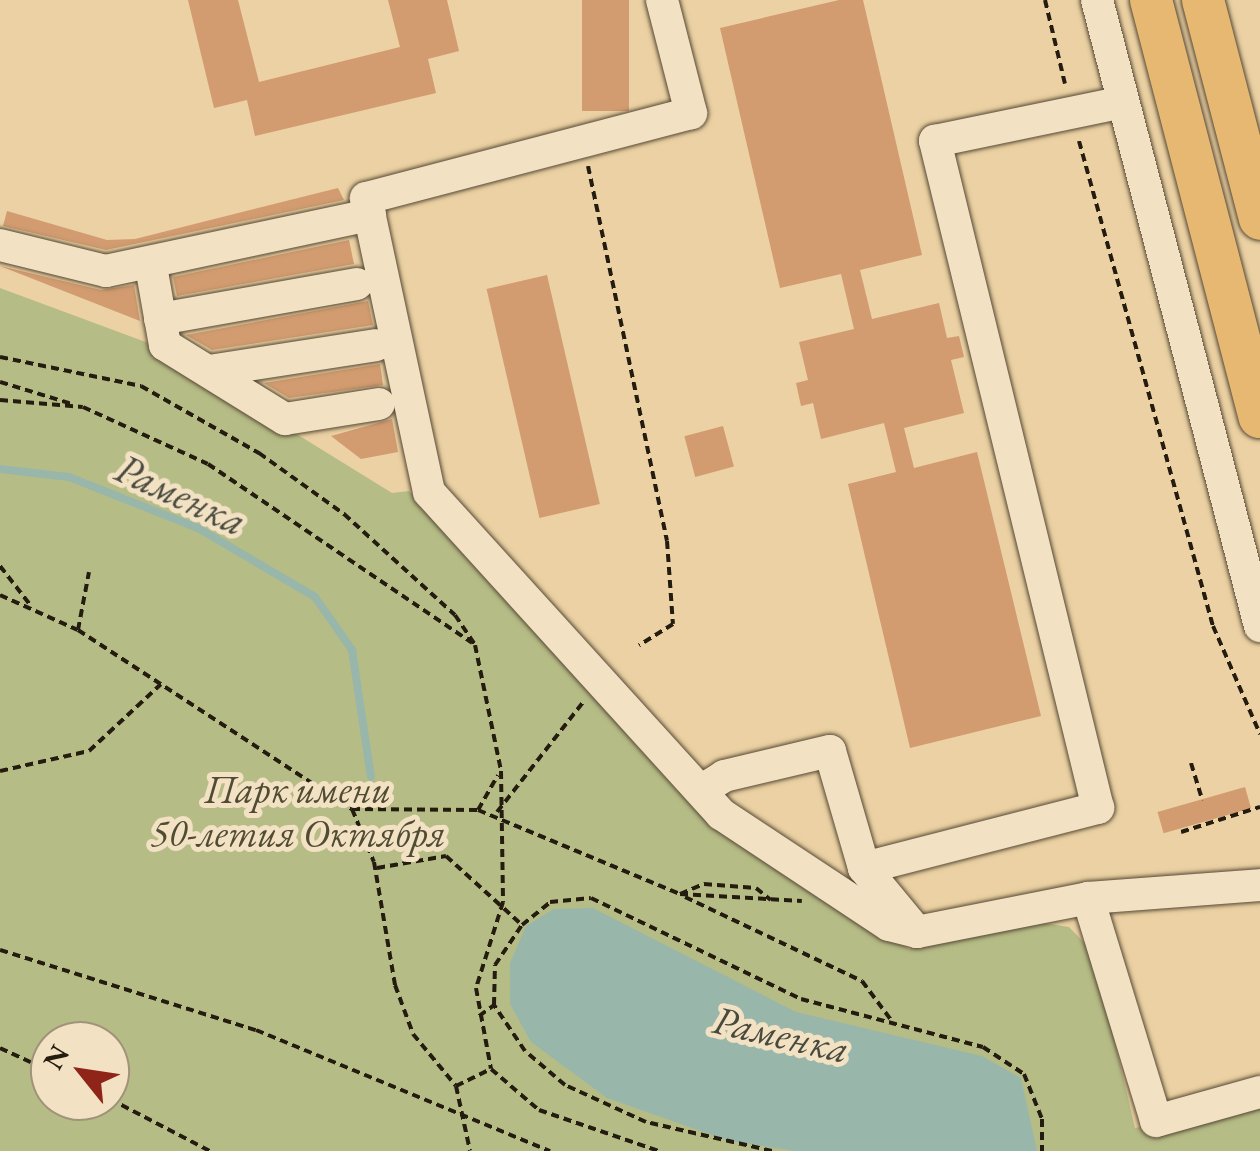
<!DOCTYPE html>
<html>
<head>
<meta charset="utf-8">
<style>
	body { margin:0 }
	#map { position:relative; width:1260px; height:1151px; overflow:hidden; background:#ebd1a3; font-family:"EB Garamond",serif }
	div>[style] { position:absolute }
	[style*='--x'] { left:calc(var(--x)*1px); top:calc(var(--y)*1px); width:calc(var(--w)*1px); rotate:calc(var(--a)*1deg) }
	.green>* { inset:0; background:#b6bc86 }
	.water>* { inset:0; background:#98b7aa }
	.stream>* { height:8px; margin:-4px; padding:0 4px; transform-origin:4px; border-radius:4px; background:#98b7aa }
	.building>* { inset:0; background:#d29b70; transform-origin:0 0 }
	.path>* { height:4px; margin-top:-2px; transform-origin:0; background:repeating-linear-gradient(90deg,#251c10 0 8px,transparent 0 13px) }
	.roads { filter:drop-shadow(0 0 2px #564935) drop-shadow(0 0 2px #564935) }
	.minor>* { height:32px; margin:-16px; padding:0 16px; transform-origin:16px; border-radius:16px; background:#f2e1c3 }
	.major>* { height:42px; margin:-21px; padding:0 21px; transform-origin:21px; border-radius:21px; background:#e6b872 }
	span { translate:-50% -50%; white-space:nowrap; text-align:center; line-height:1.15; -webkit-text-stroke:10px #f2e1c3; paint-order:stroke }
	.park-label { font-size:38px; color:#504c33; font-style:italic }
	.water-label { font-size:40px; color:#484a3e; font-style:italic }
	.north { position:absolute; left:30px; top:1021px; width:100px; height:100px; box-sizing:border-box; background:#f2e1c3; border:2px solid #a0927b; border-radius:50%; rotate:300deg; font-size:28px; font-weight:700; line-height:40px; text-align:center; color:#251c10 }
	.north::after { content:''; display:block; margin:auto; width:35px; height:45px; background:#8f2418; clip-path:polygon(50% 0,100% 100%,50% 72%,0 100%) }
</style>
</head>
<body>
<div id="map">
	<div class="green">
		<div style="clip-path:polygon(evenodd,0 288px,151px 344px,392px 493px,409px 491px,705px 815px,909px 949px,1031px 921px,1069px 927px,1094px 953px,1135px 1128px,1260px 1102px,1260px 1151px,0 1151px,0 288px,50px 1041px,110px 1041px,110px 1101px,50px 1101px,50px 1041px)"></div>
	</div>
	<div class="water">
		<div style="clip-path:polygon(593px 908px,796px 1012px,982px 1056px,1021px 1078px,1037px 1151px,795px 1151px,729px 1141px,607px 1098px,531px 1042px,510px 1004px,510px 963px,526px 926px,554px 909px)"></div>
	</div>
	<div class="stream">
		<div style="--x:0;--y:469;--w:69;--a:6.6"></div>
		<div style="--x:69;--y:477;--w:139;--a:21.6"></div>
		<div style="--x:198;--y:528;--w:136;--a:30.5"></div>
		<div style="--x:315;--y:597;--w:65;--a:55.1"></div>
		<div style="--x:352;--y:650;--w:128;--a:81.5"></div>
	</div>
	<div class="building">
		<div style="clip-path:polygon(188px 0,238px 0,259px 82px,400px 47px,388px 0,447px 0,459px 51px,428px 59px,436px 93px,255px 136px,247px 100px,214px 108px)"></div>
		<div style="left:582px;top:0;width:47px;height:111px"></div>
		<div style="clip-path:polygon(839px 0,863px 0,922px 255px,860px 270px,872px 319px,939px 303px,947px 338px,959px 336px,964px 357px,951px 360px,964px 413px,904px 428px,914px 468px,977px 452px,1041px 716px,910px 748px,848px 484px,896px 472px,884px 423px,821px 439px,813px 403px,801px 406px,796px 383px,808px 380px,799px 342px,854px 329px,841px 274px,780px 288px,720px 28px)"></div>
		<div style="clip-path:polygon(338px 188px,344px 200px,106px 250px,3px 226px,7px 211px,107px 240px,135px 239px)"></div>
		<div style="clip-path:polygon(349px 240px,354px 264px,177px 296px,173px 277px)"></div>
		<div style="clip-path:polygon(0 266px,101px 290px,134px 285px,140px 321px)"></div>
		<div style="left:547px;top:275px;width:235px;height:62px;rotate:77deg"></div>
		<div style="clip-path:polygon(368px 301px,373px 325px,212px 350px,186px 335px)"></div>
		<div style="clip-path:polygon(380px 364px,383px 385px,289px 398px,264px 383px)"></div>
		<div style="clip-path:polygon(392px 419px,398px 452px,361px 459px,331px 436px)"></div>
		<div style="left:723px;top:426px;width:42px;height:40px;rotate:75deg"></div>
		<div style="left:1245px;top:787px;width:22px;height:91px;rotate:74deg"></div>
	</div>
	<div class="path">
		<div style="--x:1045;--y:0;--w:86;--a:76.6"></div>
		<div style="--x:1079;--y:141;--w:503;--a:74.56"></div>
		<div style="--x:1213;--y:626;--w:118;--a:66.5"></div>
		<div style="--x:588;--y:166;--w:383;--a:78.1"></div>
		<div style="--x:667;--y:541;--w:83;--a:85.9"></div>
		<div style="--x:673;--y:624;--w:40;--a:148"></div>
		<div style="--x:0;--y:357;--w:144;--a:11.6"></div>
		<div style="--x:141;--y:386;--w:136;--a:29.6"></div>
		<div style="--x:259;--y:453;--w:105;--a:35.7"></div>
		<div style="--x:344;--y:514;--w:150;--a:42.3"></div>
		<div style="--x:455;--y:615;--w:36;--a:56"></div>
		<div style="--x:475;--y:645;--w:129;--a:78.3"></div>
		<div style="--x:501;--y:771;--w:131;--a:89.1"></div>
		<div style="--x:503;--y:902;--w:90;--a:107.4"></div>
		<div style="--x:476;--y:988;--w:82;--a:79.5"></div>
		<div style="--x:0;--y:382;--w:75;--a:17"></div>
		<div style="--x:0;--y:400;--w:83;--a:4.8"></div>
		<div style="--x:83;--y:407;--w:137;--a:24.5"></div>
		<div style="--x:208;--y:464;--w:319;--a:34.1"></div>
		<div style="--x:0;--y:566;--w:51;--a:52.2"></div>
		<div style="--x:0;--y:595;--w:85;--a:24.2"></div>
		<div style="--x:78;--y:630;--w:327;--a:33.2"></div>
		<div style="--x:352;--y:809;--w:126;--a:0.5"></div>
		<div style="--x:478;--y:810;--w:219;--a:22.6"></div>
		<div style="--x:680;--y:894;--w:122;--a:3.3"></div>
		<div style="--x:78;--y:630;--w:59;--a:-79.3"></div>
		<div style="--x:1191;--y:763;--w:39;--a:73"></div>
		<div style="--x:0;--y:771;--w:91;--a:-12.7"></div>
		<div style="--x:89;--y:751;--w:98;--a:-42.9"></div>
		<div style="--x:352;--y:809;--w:57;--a:67.5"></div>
		<div style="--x:374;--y:862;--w:125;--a:80.3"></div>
		<div style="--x:395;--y:985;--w:52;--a:69.8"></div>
		<div style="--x:413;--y:1034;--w:67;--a:50.4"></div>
		<div style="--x:456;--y:1086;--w:66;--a:77.8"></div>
		<div style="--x:478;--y:810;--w:40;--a:-60.3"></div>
		<div style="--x:497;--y:812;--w:141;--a:-51.9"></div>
		<div style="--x:1181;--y:832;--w:83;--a:-17.6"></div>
		<div style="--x:377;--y:868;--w:70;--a:-9.9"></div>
		<div style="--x:446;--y:856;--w:103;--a:42.2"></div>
		<div style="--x:680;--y:894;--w:26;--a:-23"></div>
		<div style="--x:704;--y:884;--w:52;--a:4.4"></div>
		<div style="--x:756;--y:888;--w:19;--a:39"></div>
		<div style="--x:685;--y:897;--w:196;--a:25.4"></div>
		<div style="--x:862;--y:981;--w:54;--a:53.3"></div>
		<div style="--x:0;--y:950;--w:268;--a:17.4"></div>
		<div style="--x:256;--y:1030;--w:318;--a:22.4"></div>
		<div style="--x:479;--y:1016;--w:19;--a:-36"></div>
		<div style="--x:0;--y:1048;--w:55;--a:24.7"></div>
		<div style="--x:456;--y:1086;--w:39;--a:-26"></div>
		<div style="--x:491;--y:1069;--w:63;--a:40.5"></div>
		<div style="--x:539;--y:1110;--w:127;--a:18.9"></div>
		<div style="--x:110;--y:1099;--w:113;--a:27.5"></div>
		<div style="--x:772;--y:1151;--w:129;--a:-167"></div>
		<div style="--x:646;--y:1122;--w:89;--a:-155.4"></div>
		<div style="--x:565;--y:1085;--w:52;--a:-139.6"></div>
		<div style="--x:525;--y:1051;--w:55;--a:-124"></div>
		<div style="--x:494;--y:1005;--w:40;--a:-88.6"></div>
		<div style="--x:495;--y:965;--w:48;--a:-56"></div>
		<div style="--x:522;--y:925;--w:36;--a:-39"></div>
		<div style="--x:550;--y:902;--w:41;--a:-5.6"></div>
		<div style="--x:591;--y:898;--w:233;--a:25.7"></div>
		<div style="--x:801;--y:999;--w:188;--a:14.8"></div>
		<div style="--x:983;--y:1047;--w:49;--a:33.4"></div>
		<div style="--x:1024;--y:1074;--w:48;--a:68.2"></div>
		<div style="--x:1042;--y:1119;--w:32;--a:90"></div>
	</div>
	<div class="roads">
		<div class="minor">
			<div style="--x:662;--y:0;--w:117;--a:75.6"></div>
			<div style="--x:691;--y:113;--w:336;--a:165.3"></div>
			<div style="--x:366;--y:198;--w:301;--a:77.9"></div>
			<div style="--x:429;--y:492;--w:435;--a:47.8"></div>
			<div style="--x:721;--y:814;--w:201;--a:33.5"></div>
			<div style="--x:889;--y:925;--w:29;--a:14"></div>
			<div style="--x:917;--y:932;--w:174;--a:-11.2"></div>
			<div style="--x:1088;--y:898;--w:172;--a:-4.3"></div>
			<div style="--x:1097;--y:0;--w:647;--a:75.41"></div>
			<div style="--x:0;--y:245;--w:109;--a:13.8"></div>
			<div style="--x:106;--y:271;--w:270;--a:-12"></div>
			<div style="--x:151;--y:266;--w:80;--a:80"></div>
			<div style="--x:165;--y:345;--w:141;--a:31.7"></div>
			<div style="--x:285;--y:419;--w:95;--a:-9.1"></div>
			<div style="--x:160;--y:319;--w:200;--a:-10.1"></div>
			<div style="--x:209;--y:371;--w:169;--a:-8.8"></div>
			<div style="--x:702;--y:790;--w:26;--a:-32"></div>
			<div style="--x:724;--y:776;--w:109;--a:-13.3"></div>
			<div style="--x:830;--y:751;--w:122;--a:73.8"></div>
			<div style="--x:1088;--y:898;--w:233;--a:73"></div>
			<div style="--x:1156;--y:1121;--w:108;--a:-15.6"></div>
			<div style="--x:917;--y:932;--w:83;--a:-129.6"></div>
			<div style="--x:864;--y:868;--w:242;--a:-14.4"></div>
			<div style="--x:1098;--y:808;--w:687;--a:-103.73"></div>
			<div style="--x:935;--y:141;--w:192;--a:-11.7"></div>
		</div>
		<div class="major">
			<div style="--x:1151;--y:0;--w:431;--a:75.4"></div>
			<div style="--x:1203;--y:0;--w:226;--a:75.4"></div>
		</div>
	</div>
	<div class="park-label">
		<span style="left:298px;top:811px">Парк имени<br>50-летия Октября</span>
	</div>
	<div class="water-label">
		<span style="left:181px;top:494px;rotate:25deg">Раменка</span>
		<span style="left:781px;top:1034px;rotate:13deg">Раменка</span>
	</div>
	<div class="north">N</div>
</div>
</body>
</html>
